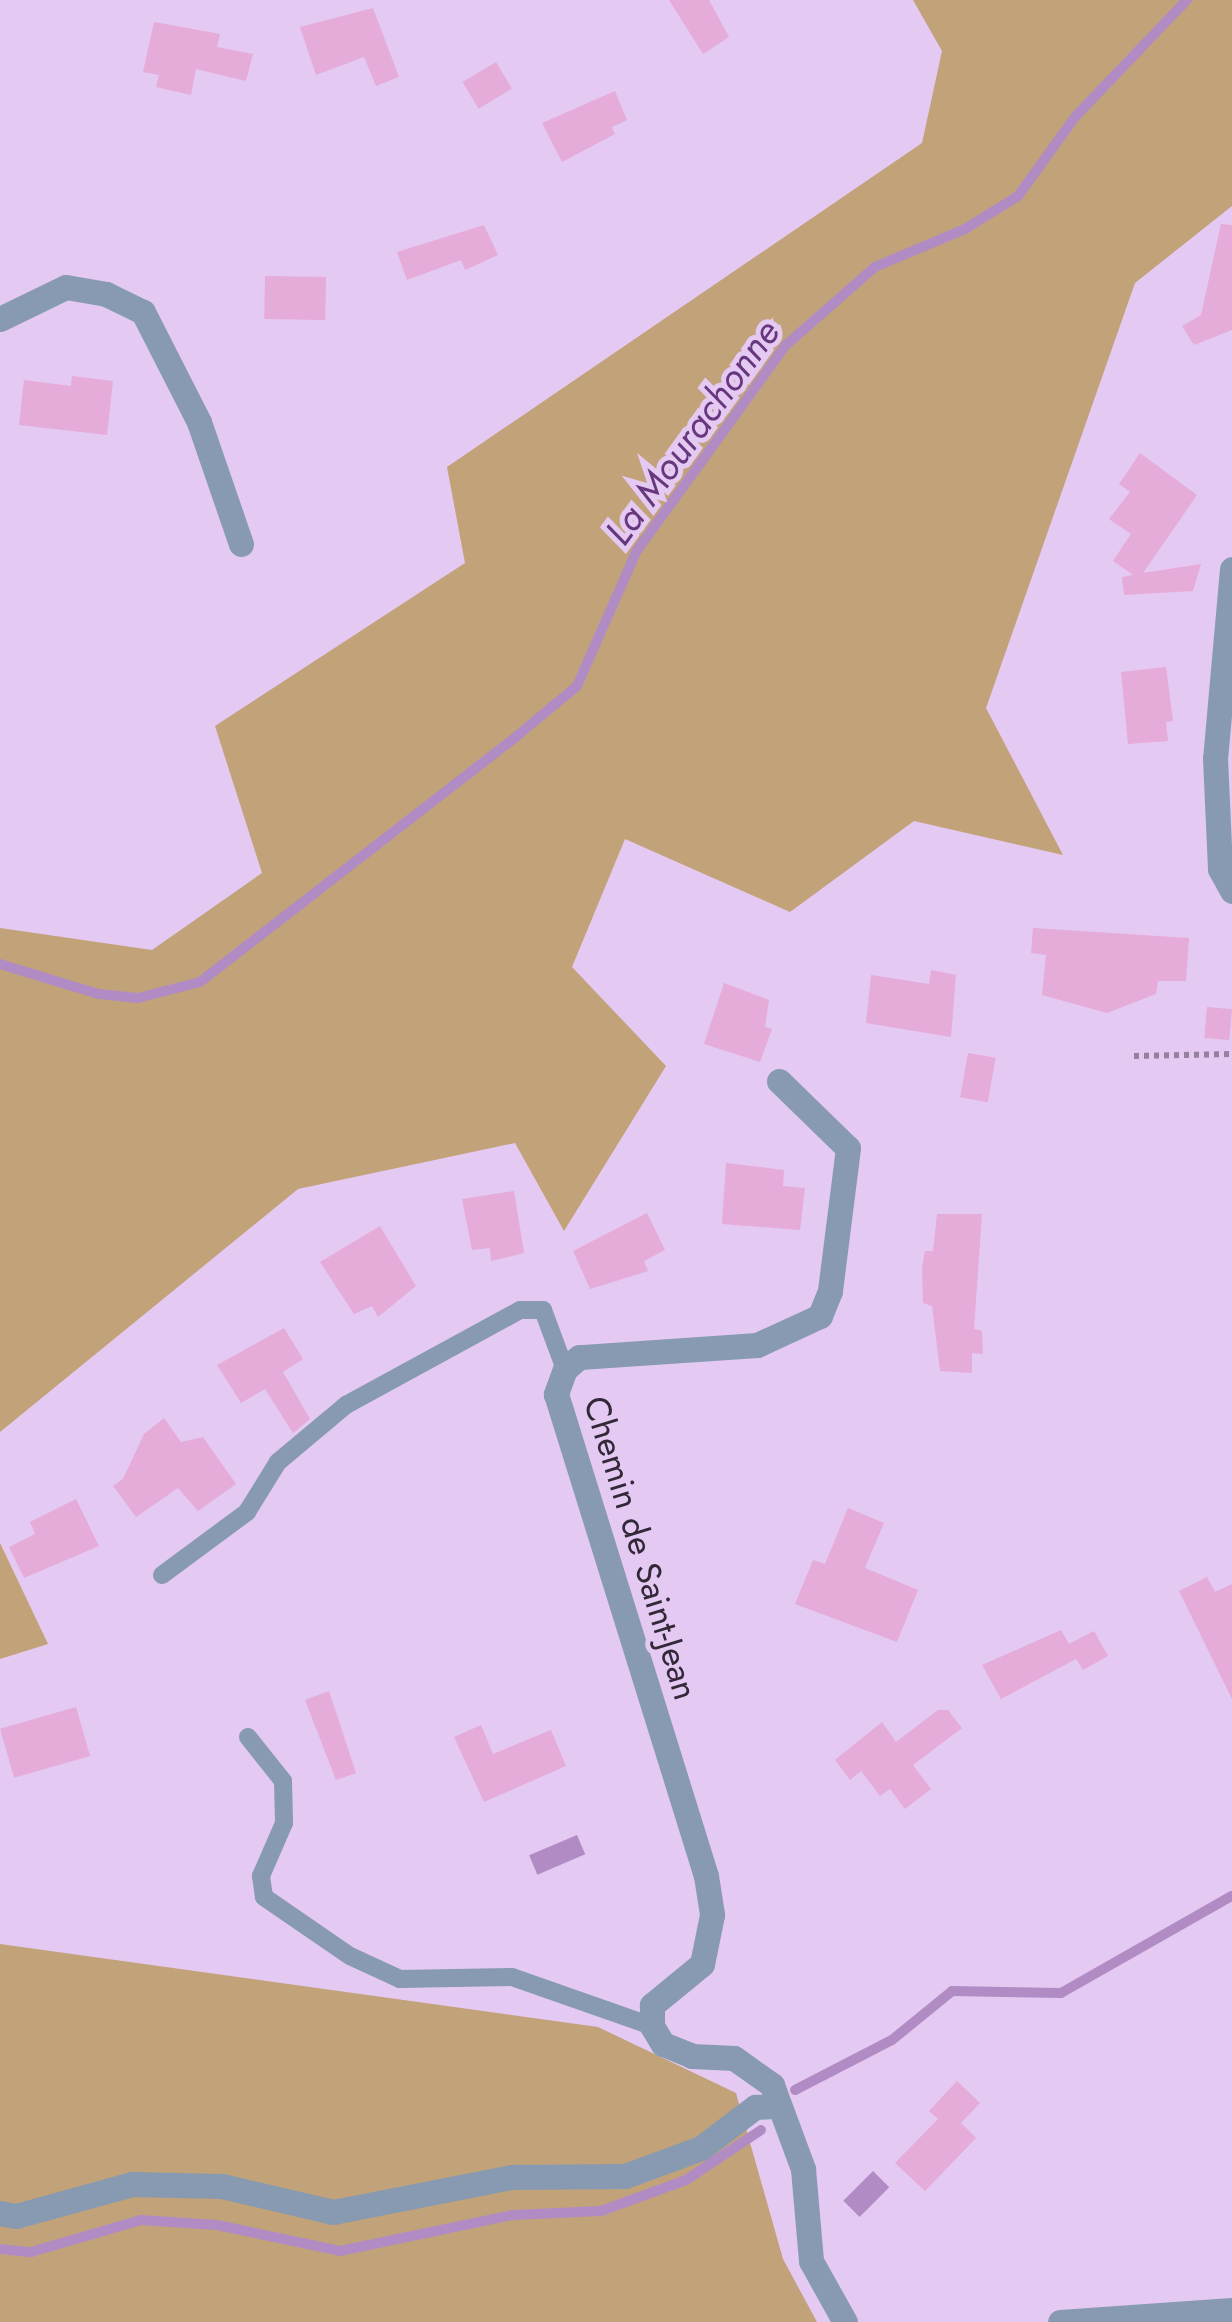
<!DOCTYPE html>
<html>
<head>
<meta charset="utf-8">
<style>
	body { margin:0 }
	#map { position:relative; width:1232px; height:2322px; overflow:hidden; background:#e4c9f2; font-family:Jost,sans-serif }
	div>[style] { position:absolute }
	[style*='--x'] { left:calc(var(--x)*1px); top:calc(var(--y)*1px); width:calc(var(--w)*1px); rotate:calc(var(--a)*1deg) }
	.green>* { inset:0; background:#c2a279 }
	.water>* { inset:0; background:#b18cc4; transform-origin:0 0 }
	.stream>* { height:10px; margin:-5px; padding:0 5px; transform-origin:5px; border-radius:5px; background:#b18cc4 }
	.building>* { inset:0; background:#e5abd9; transform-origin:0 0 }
	.path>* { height:6px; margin-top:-3px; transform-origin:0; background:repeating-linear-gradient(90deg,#94819e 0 5px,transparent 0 10px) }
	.service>* { height:18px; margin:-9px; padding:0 9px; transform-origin:9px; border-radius:9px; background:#879ab1 }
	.minor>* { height:25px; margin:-12.5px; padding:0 12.5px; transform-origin:12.5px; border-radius:12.5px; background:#879ab1 }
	span { translate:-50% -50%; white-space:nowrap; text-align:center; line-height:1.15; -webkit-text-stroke:10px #e4c9f2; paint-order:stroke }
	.street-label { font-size:35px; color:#322837 }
	.water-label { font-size:38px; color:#67377d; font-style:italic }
</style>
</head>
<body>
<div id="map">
	<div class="green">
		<div style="clip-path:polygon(913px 0,1232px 0,1232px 206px,1135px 283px,986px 708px,1063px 855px,914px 821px,790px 912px,625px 839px,572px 967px,666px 1066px,564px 1231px,515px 1143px,298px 1189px,0 1432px,0 928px,152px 950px,262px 873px,215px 726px,465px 563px,447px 467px,922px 143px,942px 51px)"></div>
		<div style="clip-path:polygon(0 1543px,48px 1644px,0 1659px)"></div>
		<div style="clip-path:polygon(0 1944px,598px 2027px,736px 2093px,783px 2259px,817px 2322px,0 2322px)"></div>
	</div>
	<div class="water">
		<div style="left:577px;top:1835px;width:21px;height:52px;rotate:67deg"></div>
		<div style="left:873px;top:2171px;width:23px;height:42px;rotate:45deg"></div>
	</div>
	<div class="stream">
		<div style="--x:0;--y:964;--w:103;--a:16.9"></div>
		<div style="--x:99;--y:994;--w:39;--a:6"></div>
		<div style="--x:138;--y:998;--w:64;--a:-14.5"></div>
		<div style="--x:200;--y:982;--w:403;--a:-37.8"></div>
		<div style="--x:518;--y:735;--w:77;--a:-39.7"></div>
		<div style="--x:577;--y:686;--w:146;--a:-66.2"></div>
		<div style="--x:636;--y:552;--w:254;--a:-54.1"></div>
		<div style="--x:785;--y:346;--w:120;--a:-41.3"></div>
		<div style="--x:875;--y:267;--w:98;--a:-22.9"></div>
		<div style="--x:965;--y:229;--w:62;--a:-31.9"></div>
		<div style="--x:1018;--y:196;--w:99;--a:-54.1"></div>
		<div style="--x:1076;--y:116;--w:161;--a:-46.3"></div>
		<div style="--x:795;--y:2090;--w:109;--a:-27.3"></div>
		<div style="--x:892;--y:2040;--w:77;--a:-39.2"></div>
		<div style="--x:952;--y:1991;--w:109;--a:1.1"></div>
		<div style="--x:1061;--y:1993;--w:197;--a:-29.6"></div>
		<div style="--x:0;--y:2249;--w:31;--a:6"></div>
		<div style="--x:31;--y:2252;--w:115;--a:-16.2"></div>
		<div style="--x:141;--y:2220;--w:76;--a:3.8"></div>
		<div style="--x:217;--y:2225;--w:126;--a:11.9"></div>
		<div style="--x:340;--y:2251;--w:176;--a:-11.8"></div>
		<div style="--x:512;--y:2215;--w:89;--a:-2.6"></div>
		<div style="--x:601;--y:2211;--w:90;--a:-20"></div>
		<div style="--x:686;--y:2180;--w:90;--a:-33.7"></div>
	</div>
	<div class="building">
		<div style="clip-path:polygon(669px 0,709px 0,729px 37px,703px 54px)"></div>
		<div style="clip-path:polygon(373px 8px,399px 77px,376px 86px,364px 57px,316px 75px,300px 27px)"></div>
		<div style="clip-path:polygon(154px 22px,220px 34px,217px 47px,253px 54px,246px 81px,196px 69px,191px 95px,156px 87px,159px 75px,143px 72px)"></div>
		<div style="left:496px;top:62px;width:31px;height:39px;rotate:59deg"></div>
		<div style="clip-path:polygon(615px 91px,627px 120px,612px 127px,615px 134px,562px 162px,542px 123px)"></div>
		<div style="clip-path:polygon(1221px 224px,1232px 225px,1232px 330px,1194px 345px,1182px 326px,1201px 315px)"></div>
		<div style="clip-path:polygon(484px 225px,498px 255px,465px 270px,461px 260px,407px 280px,397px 252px)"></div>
		<div style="left:326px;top:277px;width:43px;height:61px;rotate:91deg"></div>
		<div style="clip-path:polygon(72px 376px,113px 381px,107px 435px,19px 425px,24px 380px,71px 386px)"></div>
		<div style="clip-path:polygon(1140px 453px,1197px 495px,1143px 573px,1201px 564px,1193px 591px,1124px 595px,1122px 577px,1133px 575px,1113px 561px,1131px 534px,1109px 519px,1130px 492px,1119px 484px)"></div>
		<div style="clip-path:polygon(1166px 667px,1173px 721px,1166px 722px,1168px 741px,1128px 744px,1121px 672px)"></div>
		<div style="clip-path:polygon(1033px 928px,1189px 938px,1186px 981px,1158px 981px,1156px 994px,1107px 1013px,1042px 995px,1046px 955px,1031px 953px)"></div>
		<div style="clip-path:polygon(931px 970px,956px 975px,951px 1037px,866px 1023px,871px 975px,929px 984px)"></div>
		<div style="clip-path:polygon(724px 983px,769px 1000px,765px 1027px,772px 1029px,760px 1062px,704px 1044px)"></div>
		<div style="left:1207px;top:1007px;width:25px;height:31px;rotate:5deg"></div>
		<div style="left:968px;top:1053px;width:28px;height:45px;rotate:10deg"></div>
		<div style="clip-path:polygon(726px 1163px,784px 1170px,783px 1186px,805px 1188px,800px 1230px,722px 1224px)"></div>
		<div style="clip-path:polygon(514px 1191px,524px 1253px,491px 1261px,490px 1248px,472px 1250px,462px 1199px)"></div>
		<div style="clip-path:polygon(647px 1213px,665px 1250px,644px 1261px,648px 1271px,590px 1289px,573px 1251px)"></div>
		<div style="clip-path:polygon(937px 1214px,982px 1214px,974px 1329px,982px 1331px,983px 1354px,972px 1353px,972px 1373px,940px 1371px,932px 1306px,923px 1303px,922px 1268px,925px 1251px,933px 1251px)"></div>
		<div style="clip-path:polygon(380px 1226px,416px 1286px,378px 1317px,372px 1306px,354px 1314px,320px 1262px)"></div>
		<div style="clip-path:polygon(284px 1328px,303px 1359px,283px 1372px,310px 1419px,293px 1433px,265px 1389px,241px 1403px,217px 1365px)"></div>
		<div style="clip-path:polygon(164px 1418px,181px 1442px,203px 1437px,236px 1484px,198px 1511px,178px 1488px,136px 1517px,113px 1486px,123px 1479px,144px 1434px)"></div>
		<div style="clip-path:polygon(76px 1499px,99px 1546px,24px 1578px,9px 1547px,35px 1534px,30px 1522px)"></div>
		<div style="clip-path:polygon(848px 1508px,884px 1523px,865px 1568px,918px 1590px,897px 1642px,795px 1604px,813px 1560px,825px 1564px)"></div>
		<div style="clip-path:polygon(1207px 1577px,1215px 1592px,1232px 1584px,1232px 1699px,1179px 1591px)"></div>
		<div style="clip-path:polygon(1061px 1630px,1069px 1644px,1094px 1631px,1108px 1656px,1083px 1670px,1076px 1659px,1001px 1699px,982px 1665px)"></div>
		<div style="clip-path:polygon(329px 1691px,356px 1773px,336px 1780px,305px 1700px)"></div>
		<div style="left:76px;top:1707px;width:51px;height:79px;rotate:74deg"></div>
		<div style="clip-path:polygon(938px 1710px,948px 1710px,962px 1728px,913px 1765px,931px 1789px,905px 1809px,890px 1789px,880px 1796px,861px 1771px,850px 1780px,835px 1760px,882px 1722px,896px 1742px)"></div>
		<div style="clip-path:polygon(481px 1725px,493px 1754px,551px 1730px,566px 1766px,484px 1802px,454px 1737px)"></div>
		<div style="clip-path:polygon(957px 2081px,980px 2103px,961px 2123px,976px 2138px,925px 2191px,895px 2163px,938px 2119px,929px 2111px)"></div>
	</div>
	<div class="path">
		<div style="--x:1134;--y:1056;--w:98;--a:-1.2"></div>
	</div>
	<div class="service">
		<div style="--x:162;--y:1575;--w:106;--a:-36.5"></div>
		<div style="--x:247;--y:1512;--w:59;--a:-58.2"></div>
		<div style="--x:278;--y:1462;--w:89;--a:-40"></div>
		<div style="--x:346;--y:1405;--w:198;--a:-28.6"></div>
		<div style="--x:520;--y:1310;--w:23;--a:0"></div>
		<div style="--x:543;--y:1310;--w:63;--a:69.6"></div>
		<div style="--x:248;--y:1737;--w:56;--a:51.5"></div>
		<div style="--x:283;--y:1781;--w:42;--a:88.6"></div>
		<div style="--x:284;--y:1823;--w:58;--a:113.5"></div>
		<div style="--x:261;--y:1876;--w:21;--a:82"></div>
		<div style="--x:264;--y:1897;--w:104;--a:34.5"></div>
		<div style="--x:350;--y:1956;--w:55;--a:24.7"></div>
		<div style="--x:400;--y:1979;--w:112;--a:-1"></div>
		<div style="--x:512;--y:1977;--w:148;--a:19.3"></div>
	</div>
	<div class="minor">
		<div style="--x:0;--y:319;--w:73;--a:-25.9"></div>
		<div style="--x:66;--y:287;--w:41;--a:9.9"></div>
		<div style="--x:106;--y:294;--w:41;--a:25.9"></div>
		<div style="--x:143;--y:312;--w:123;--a:63"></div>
		<div style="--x:199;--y:422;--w:129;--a:71"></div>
		<div style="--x:1232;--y:569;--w:190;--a:95.1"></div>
		<div style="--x:1215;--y:758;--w:111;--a:87.4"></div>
		<div style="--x:1220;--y:869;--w:25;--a:61"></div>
		<div style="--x:779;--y:1081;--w:96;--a:44.2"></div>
		<div style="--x:848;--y:1148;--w:144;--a:97.2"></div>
		<div style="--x:830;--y:1291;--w:27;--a:112"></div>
		<div style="--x:820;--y:1316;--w:69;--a:155.3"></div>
		<div style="--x:757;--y:1345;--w:178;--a:176.1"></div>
		<div style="--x:579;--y:1357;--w:18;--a:139"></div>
		<div style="--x:565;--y:1369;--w:27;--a:110"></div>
		<div style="--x:556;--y:1394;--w:505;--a:72.71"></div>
		<div style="--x:706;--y:1876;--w:39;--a:81"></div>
		<div style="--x:712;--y:1915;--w:50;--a:101.5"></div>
		<div style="--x:702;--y:1964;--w:65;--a:140.6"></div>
		<div style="--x:652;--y:2005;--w:21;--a:90"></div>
		<div style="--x:652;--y:2026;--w:21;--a:59"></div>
		<div style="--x:663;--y:2044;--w:31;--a:22"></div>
		<div style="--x:692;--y:2056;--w:42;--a:2.7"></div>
		<div style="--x:734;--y:2058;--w:47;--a:35.4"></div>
		<div style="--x:772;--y:2085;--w:90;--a:69.7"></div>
		<div style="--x:803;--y:2169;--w:92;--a:85"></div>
		<div style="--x:811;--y:2261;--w:70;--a:60.9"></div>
		<div style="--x:0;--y:2213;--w:16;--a:11"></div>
		<div style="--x:16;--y:2216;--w:120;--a:-15.4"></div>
		<div style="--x:132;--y:2184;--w:90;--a:1.3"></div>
		<div style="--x:222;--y:2186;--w:114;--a:13.2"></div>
		<div style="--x:333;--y:2212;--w:181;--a:-11.1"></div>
		<div style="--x:511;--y:2177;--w:114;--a:-0.5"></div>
		<div style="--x:625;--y:2176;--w:81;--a:-20.2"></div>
		<div style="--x:701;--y:2148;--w:68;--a:-37.2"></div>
		<div style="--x:755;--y:2107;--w:22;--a:-3"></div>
		<div style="--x:1060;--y:2322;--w:172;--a:-4"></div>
	</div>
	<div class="street-label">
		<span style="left:641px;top:1548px;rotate:73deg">Chemin de Saint-Jean</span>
	</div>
	<div class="water-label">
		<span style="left:692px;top:432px;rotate:-54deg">La Mourachonne</span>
	</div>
</div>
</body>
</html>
